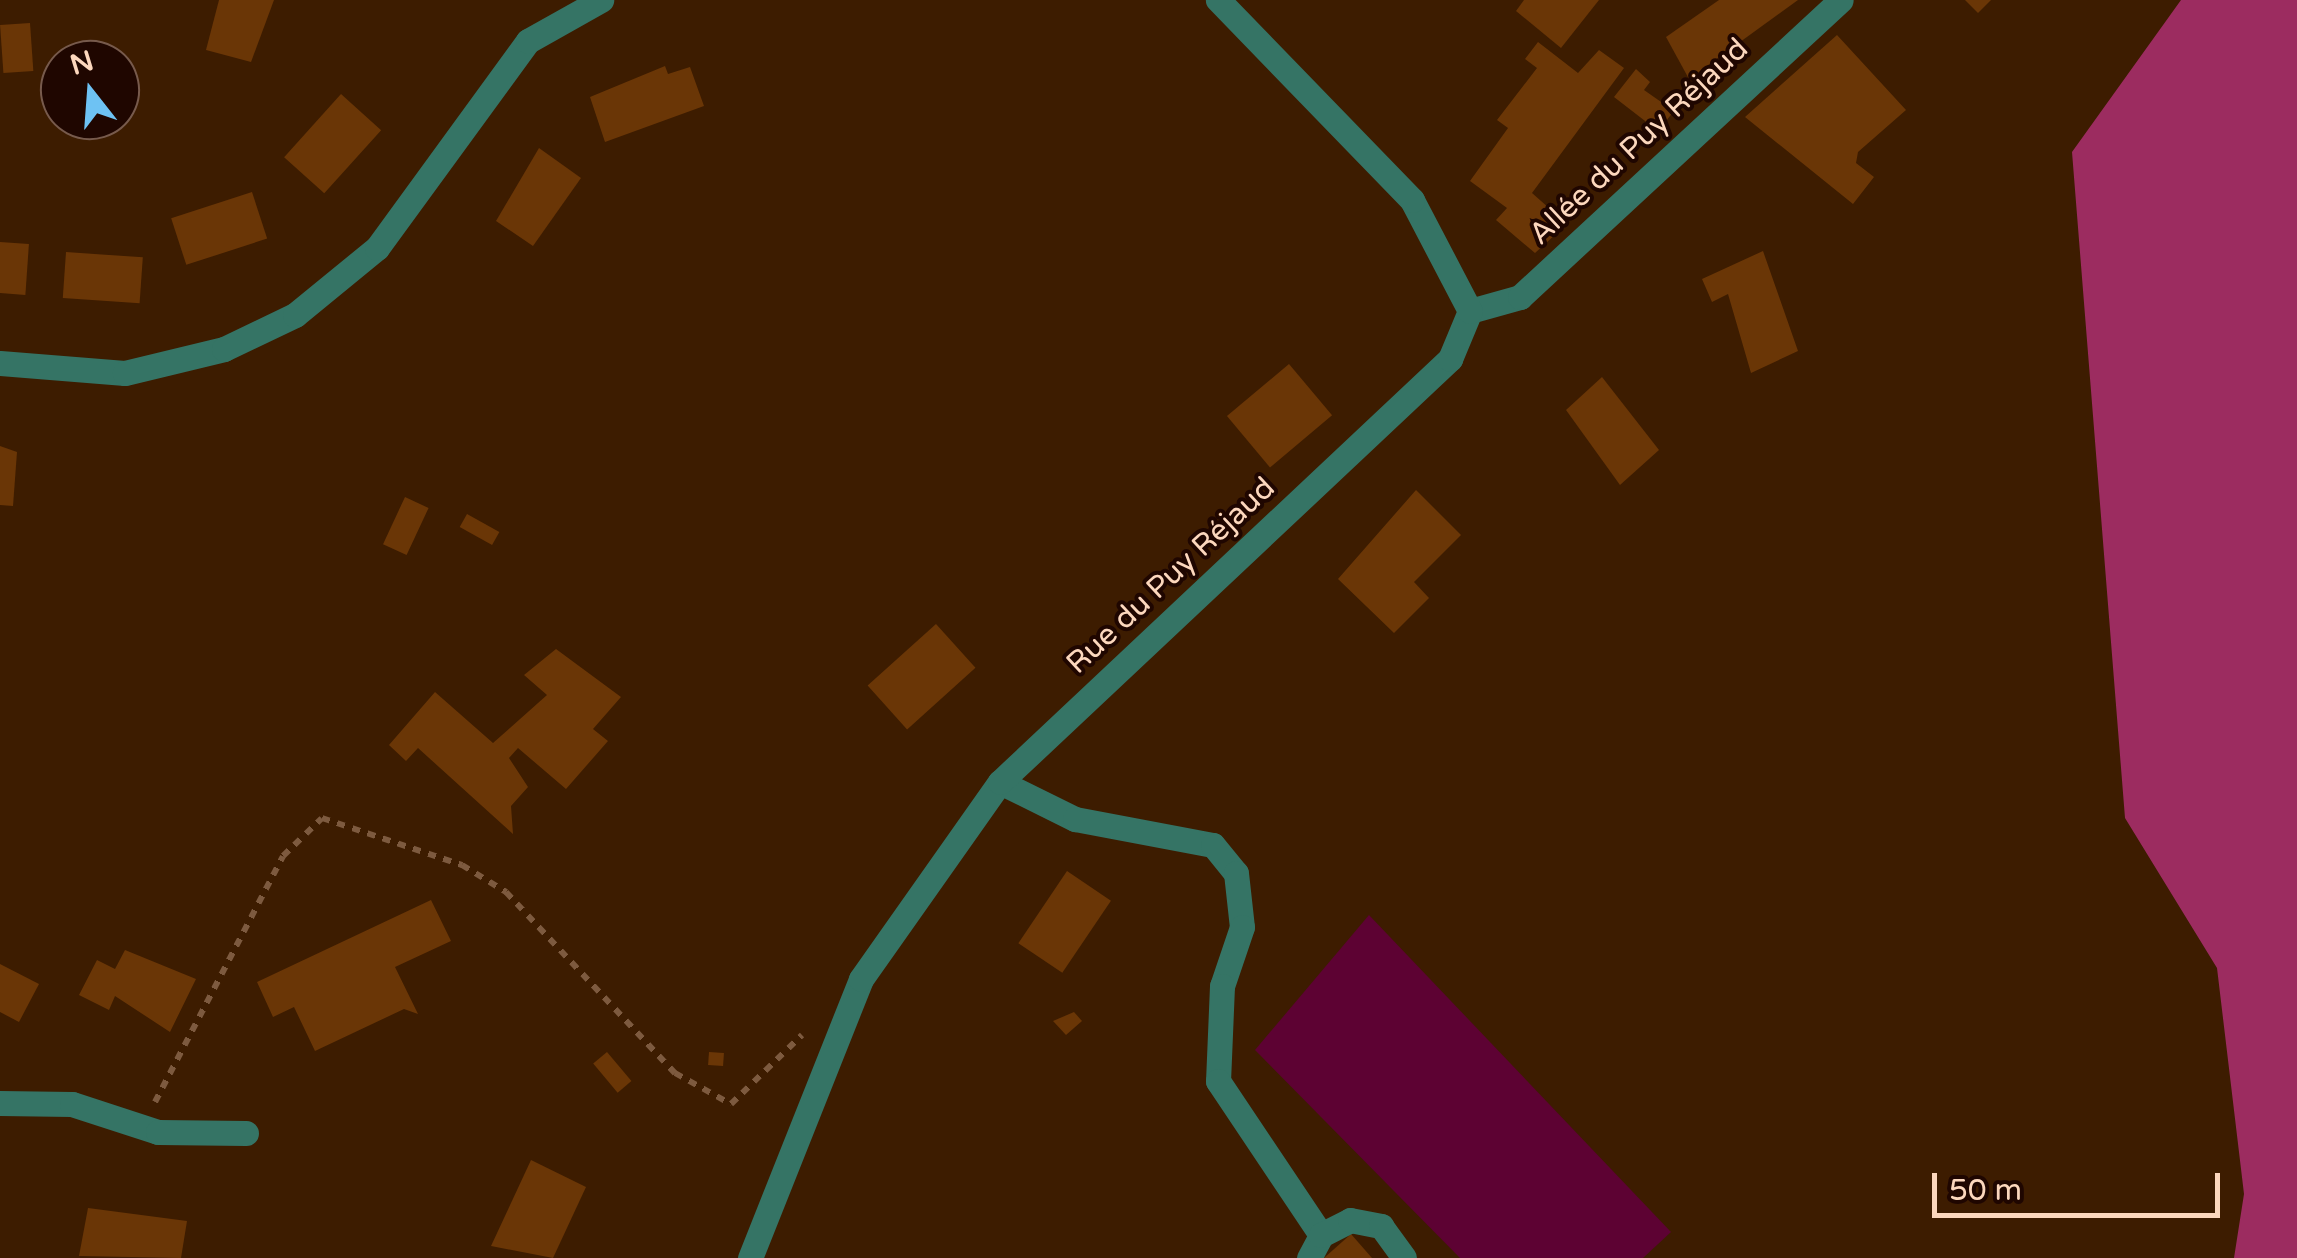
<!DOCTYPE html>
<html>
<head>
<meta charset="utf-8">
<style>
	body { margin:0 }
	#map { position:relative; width:2297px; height:1258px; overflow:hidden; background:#3d1c00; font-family:"Varela Round",sans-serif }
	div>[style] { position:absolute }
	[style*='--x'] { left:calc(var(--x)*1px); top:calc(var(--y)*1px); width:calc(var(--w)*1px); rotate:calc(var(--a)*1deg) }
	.green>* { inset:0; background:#5d0233 }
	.forest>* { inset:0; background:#9c2c60 }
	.building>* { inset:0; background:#6a3606; transform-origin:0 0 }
	.path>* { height:6px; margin-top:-3px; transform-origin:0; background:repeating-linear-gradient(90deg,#7d5a3f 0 8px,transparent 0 16px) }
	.minor>* { height:25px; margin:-12.5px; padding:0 12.5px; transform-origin:12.5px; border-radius:12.5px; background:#357465 }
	span { translate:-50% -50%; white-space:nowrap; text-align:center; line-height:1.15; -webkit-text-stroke:8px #1f0600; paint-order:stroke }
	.street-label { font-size:30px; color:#fcd7bd }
	.north { position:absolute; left:40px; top:40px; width:100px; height:100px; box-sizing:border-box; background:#1f0600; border:2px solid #775a4c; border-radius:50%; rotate:343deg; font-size:28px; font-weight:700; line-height:40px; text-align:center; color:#fcd7bd }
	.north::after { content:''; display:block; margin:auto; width:35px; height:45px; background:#6ec2f3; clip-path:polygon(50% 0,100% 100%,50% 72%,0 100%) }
	.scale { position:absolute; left:1932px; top:1173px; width:288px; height:45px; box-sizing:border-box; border:5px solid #fcd7bd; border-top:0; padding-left:12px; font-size:30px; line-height:35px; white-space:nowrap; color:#fcd7bd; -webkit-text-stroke:8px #1f0600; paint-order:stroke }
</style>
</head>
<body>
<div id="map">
	<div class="green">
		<div style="clip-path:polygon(1369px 915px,1671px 1232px,1643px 1258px,1460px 1258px,1255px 1050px)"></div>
	</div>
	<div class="forest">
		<div style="clip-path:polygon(2181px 0,2297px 0,2297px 1258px,2234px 1258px,2244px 1194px,2217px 968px,2125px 818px,2072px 152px)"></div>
	</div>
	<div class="building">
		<div style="clip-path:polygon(219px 0,274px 0,251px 62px,206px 50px)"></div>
		<div style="clip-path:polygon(1524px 0,1599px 0,1561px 48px,1516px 11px)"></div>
		<div style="clip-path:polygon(1719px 0,1798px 0,1689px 79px,1666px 37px)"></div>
		<div style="clip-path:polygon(1965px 0,1991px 0,1978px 13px)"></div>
		<div style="left:30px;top:23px;width:48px;height:30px;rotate:86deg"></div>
		<div style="clip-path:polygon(1837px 35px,1906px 110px,1858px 152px,1856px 163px,1874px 177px,1853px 204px,1745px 117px)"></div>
		<div style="clip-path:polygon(1538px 42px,1578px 73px,1599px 50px,1624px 68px,1532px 193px,1567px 224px,1535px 253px,1496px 220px,1507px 208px,1470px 181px,1508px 128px,1497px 120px,1537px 68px,1525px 59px)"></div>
		<div style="clip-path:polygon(665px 66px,668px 74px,690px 67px,704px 106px,605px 142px,590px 97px)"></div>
		<div style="clip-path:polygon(1636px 69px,1650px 82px,1644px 90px,1674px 111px,1658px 131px,1614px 97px)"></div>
		<div style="left:341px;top:94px;width:54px;height:85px;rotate:42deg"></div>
		<div style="clip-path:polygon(539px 148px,581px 178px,533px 246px,496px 221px)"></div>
		<div style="left:252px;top:192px;width:49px;height:85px;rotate:72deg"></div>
		<div style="left:0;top:242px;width:29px;height:51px;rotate:4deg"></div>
		<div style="clip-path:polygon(1763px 251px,1798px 351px,1751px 373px,1728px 294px,1712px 302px,1702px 279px)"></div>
		<div style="left:66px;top:252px;width:77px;height:46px;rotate:4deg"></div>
		<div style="left:1289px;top:364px;width:67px;height:81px;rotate:50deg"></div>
		<div style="clip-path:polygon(1602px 377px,1659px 450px,1620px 485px,1566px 410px)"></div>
		<div style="clip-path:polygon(0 446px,17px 452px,13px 506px,0 505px)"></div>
		<div style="clip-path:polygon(1416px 490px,1461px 535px,1414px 582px,1429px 598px,1394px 633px,1338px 579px)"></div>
		<div style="left:405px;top:497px;width:26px;height:52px;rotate:25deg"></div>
		<div style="left:467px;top:514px;width:37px;height:15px;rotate:29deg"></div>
		<div style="left:936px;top:624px;width:59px;height:92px;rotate:48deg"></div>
		<div style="clip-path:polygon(556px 649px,621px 697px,593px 729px,608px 741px,566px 789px,518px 748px,509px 758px,528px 787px,511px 806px,513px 834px,418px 748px,406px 761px,389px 745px,435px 692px,493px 743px,547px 695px,524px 675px)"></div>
		<div style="left:1067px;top:871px;width:53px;height:87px;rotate:34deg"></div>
		<div style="clip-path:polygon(431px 900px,451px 941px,395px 967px,418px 1014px,404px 1009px,315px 1051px,294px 1007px,273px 1017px,257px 982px)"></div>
		<div style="clip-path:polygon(125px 950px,196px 979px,170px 1032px,115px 996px,109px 1010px,79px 995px,97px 960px,115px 969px)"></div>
		<div style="clip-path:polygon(0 964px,39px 984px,19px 1022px,0 1012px)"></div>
		<div style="clip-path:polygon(1074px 1012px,1082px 1021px,1066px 1035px,1053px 1021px)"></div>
		<div style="left:607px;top:1052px;width:38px;height:18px;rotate:50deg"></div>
		<div style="left:709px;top:1052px;width:15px;height:13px;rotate:4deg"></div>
		<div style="clip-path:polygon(531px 1160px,586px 1187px,553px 1258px,491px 1246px)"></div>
		<div style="clip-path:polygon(88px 1208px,187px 1221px,181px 1258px,79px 1256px)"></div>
		<div style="clip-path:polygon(1351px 1234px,1372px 1258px,1324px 1258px)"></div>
	</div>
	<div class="path">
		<div style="--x:155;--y:1102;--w:277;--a:-62.5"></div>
		<div style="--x:283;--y:856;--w:54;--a:-44.3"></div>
		<div style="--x:322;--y:818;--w:148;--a:18.6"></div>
		<div style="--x:462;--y:865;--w:52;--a:31.5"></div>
		<div style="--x:506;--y:892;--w:248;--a:47"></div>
		<div style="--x:675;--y:1073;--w:64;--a:29"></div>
		<div style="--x:731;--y:1104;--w:99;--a:-44.2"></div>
	</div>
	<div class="minor">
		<div style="--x:1470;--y:311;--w:52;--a:-15.6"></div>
		<div style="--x:1520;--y:297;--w:437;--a:-42.8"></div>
		<div style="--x:0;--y:363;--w:125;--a:4.6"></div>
		<div style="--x:125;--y:373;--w:102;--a:-13.6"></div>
		<div style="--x:224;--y:349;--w:79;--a:-25.6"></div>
		<div style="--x:295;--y:315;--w:106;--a:-39.3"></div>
		<div style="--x:377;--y:248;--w:256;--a:-53.9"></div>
		<div style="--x:528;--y:41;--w:84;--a:-29.3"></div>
		<div style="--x:1000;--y:782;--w:84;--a:26.3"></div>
		<div style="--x:1075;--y:819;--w:140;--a:10.7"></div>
		<div style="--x:1213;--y:845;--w:36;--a:51"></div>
		<div style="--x:1236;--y:873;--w:54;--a:83.7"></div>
		<div style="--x:1242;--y:927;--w:62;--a:108.7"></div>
		<div style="--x:1222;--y:986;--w:95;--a:92.4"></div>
		<div style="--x:1218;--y:1081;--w:185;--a:56.2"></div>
		<div style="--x:0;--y:1103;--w:72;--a:0.8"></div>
		<div style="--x:72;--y:1104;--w:90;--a:18"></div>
		<div style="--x:158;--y:1132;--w:88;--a:0.7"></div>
		<div style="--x:750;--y:1258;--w:300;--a:-68.3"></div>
		<div style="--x:861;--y:979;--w:241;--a:-54.8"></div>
		<div style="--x:1000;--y:782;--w:618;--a:-43.23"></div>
		<div style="--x:1450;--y:359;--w:52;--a:-67.4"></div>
		<div style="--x:1470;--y:311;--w:125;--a:-117.6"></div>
		<div style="--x:1412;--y:200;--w:279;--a:-134.1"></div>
		<div style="--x:1309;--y:1258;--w:26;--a:-62"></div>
		<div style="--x:1321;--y:1235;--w:33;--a:-27"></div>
		<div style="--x:1350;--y:1220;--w:32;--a:11"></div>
		<div style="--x:1381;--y:1226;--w:39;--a:54"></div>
	</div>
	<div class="street-label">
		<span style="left:1639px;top:142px;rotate:-43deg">Allée du Puy Réjaud</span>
		<span style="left:1171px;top:576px;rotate:-43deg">Rue du Puy Réjaud</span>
	</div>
	<div class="north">N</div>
	<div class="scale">50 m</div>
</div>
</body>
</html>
